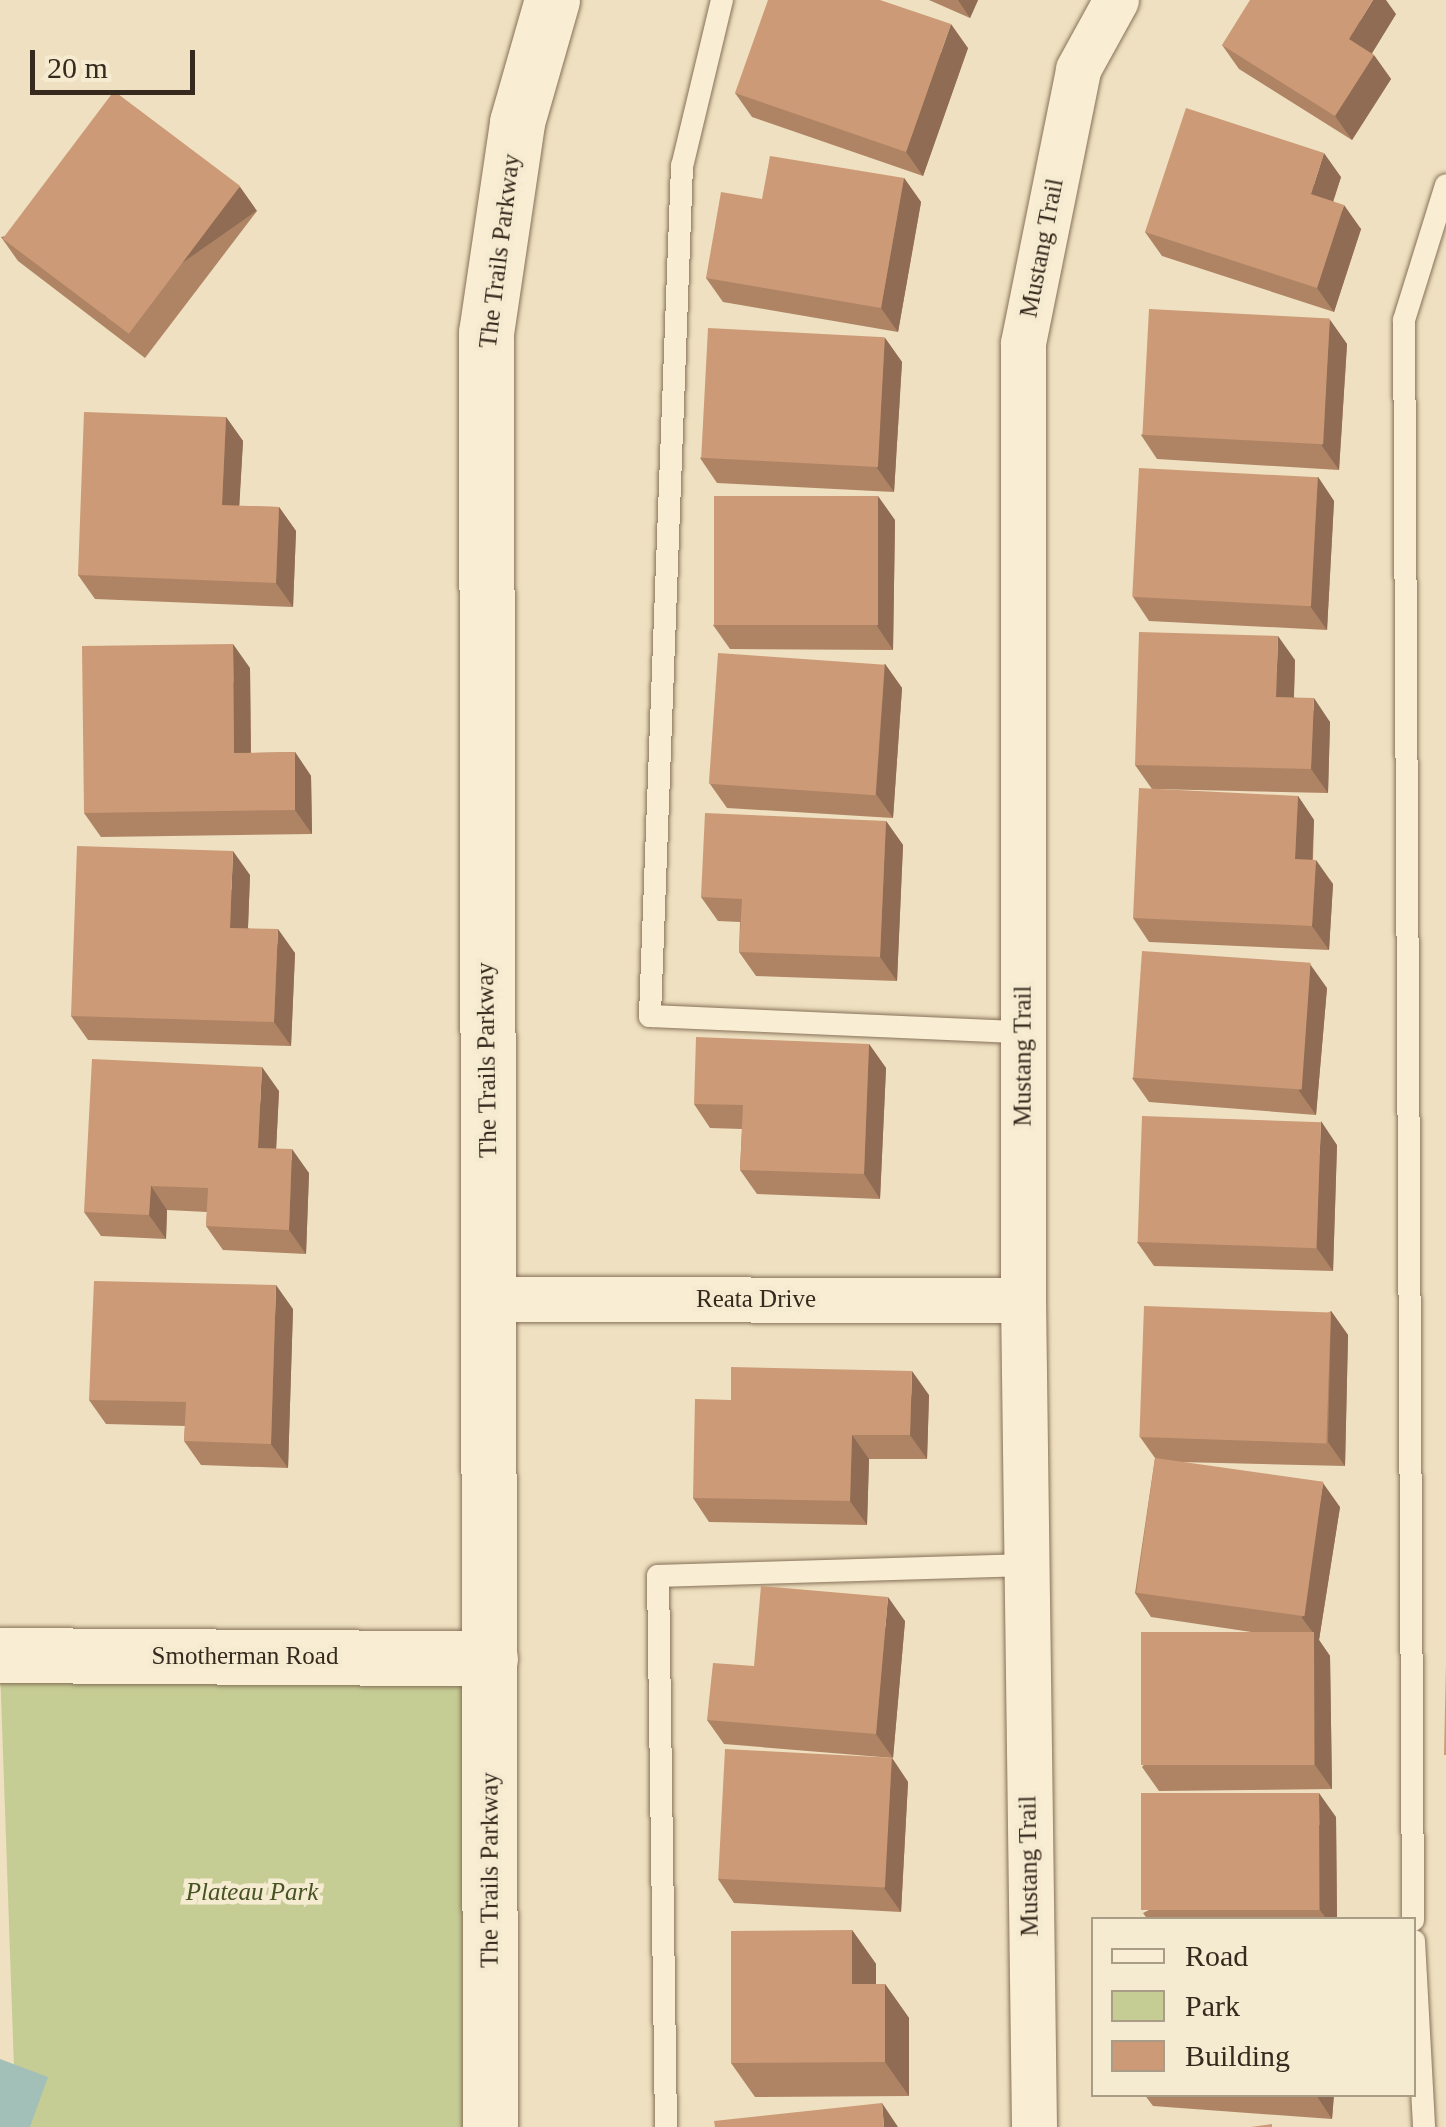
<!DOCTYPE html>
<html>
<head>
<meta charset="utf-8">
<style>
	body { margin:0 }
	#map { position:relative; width:1446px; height:2127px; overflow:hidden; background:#eee0c0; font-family:"Times New Roman",serif }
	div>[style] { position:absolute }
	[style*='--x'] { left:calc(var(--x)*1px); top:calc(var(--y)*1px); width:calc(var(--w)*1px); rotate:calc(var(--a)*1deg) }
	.green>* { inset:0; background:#c5cc94; transform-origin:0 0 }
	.water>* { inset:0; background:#a3c0b8 }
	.roads { filter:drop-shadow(0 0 2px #877158) drop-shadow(0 0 2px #877158) }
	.service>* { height:22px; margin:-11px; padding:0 11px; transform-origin:11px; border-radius:11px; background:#f9eed3 }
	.minor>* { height:45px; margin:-22.5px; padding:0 22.5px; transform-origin:22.5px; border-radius:22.5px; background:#f9eed3 }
	.tertiary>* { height:55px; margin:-27.5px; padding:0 27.5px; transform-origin:27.5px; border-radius:27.5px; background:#f9eed3 }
	.wall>* { inset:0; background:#af8465 }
	.shaded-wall>* { inset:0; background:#8f6c53; transform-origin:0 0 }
	.building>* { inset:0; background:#cc9a76; transform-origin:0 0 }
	span { translate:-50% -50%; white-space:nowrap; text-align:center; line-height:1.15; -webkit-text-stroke:9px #f5ebd0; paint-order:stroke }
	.street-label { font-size:25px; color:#36291d }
	.park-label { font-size:25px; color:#475323; font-style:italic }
	.legend { position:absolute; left:1091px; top:1917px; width:325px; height:180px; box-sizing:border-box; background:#f5ebd0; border:2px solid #a99d88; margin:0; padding:12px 18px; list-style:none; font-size:30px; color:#36291d }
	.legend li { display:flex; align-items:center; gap:20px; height:50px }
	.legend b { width:50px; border:2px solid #a99d88 }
	.scale { position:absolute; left:30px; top:50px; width:165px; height:45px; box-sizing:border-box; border:5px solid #36291d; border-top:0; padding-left:12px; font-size:30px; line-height:35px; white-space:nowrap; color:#36291d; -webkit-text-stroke:8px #f5ebd0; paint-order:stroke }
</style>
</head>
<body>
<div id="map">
	<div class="green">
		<div style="left:490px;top:1658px;width:469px;height:490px;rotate:88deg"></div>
	</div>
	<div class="water">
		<div style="clip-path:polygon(0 2059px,48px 2077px,30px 2127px,0 2127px)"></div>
	</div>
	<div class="roads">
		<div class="service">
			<div style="--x:722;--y:0;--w:171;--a:103.5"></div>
			<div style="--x:682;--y:166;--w:851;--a:92.16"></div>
			<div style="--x:650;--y:1016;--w:372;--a:2.5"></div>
			<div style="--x:1413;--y:1920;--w:1600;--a:-90.32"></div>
			<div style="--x:1404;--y:320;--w:141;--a:-72.7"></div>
			<div style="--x:1414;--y:1941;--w:186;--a:86.9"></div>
			<div style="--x:666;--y:2127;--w:551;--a:-90.83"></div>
			<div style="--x:658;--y:1576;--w:368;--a:-1.7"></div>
		</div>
		<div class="minor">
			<div style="--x:489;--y:1299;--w:534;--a:0.11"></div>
			<div style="--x:1034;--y:2127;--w:827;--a:-90.76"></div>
			<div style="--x:1023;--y:1300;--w:957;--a:-90"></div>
			<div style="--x:1023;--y:343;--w:279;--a:-78.6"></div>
			<div style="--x:1078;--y:69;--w:79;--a:-61.2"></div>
		</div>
		<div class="tertiary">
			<div style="--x:0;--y:1655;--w:490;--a:0.4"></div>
			<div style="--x:490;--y:2127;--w:1794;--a:-90.13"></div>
			<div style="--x:486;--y:333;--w:213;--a:-81.6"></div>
			<div style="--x:517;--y:122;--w:127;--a:-74"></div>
		</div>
	</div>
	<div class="wall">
		<div style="clip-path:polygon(929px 0,978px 0,970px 18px)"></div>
		<div style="clip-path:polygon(1396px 14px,1372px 53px,1391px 79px,1352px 140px,1239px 69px,1222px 45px)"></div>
		<div style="clip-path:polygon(968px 48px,923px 176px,752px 117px,735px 93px)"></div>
		<div style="clip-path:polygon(1341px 177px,1333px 201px,1361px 229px,1334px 312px,1162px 256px,1145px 232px)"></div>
		<div style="clip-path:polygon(904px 178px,921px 202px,898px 332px,723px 302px,706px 278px,762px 199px)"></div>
		<div style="clip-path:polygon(240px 187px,257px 211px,145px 358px,18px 261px,1px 237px)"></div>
		<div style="clip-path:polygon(1330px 320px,1347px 344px,1339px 470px,1157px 459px,1141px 435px)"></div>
		<div style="clip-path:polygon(885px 338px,902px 362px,894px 492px,717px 483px,700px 458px)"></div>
		<div style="clip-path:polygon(226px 417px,243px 441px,239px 506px,279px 507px,296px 531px,293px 607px,95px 599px,78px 575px)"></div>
		<div style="clip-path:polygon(1318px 477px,1334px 501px,1327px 630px,1149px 621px,1133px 597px)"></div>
		<div style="clip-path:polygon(895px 520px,893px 650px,730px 649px,713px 625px)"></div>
		<div style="clip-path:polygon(1295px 660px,1294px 697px,1330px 722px,1328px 793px,1152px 789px,1135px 765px)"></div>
		<div style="clip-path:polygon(885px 664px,902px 688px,893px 818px,727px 808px,710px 784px)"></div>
		<div style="clip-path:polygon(250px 668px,251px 753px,295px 752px,311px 776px,312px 834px,101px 837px,84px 813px)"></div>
		<div style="clip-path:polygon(1298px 796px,1314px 820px,1313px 860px,1333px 884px,1329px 950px,1149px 942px,1133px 918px)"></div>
		<div style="clip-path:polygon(886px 821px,903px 845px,897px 981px,756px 976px,739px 952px,740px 922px,718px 921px,701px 897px)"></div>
		<div style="clip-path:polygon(250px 875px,248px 928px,295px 953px,291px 1046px,88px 1040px,71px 1016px)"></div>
		<div style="clip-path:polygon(1327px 988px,1316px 1115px,1149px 1102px,1132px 1078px)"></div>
		<div style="clip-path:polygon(869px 1044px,886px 1068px,880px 1199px,757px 1194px,740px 1170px,742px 1129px,710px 1128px,694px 1104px)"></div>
		<div style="clip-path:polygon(279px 1091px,276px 1149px,309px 1173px,306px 1254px,223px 1250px,206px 1226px,207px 1212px,167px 1210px,166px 1239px,101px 1236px,84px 1212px)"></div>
		<div style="clip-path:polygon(1337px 1145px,1333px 1271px,1154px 1266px,1137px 1242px)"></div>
		<div style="clip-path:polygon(293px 1309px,288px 1468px,201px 1465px,184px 1441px,185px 1426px,106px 1424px,89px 1400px)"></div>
		<div style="clip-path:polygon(1331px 1311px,1348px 1335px,1345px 1466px,1179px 1462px,1340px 1507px,1319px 1640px,1330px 1656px,1332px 1789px,1159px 1791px,1142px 1767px,1258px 1633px,1151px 1617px,1135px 1593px,1155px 1458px,1140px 1437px)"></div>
		<div style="clip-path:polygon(929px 1395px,927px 1459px,869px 1459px,867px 1525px,709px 1522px,693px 1498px,731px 1400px)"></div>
		<div style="clip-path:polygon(905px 1621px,893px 1758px,724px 1744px,707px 1720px,754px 1666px)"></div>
		<div style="clip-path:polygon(892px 1758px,908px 1782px,901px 1912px,734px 1903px,718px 1879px)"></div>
		<div style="clip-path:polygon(1336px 1817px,1337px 1920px,1148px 1920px,1143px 1913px)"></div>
		<div style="clip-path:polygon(852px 1930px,876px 1964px,876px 1984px,885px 1984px,909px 2018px,909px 2096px,755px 2097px,731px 2063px)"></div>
		<div style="clip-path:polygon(1144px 2094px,1334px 2094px,1332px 2119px,1153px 2106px)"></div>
	</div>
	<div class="shaded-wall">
		<div style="clip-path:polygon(958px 0,978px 0,970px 18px)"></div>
		<div style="clip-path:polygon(1373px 0,1386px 0,1396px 14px,1366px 63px,1349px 39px)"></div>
		<div style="clip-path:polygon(951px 24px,968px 48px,923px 176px,906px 152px)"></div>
		<div style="clip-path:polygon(1374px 55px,1391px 79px,1352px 140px,1335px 116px)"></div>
		<div style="clip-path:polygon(1324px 153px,1341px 177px,1328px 218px,1311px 194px)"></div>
		<div style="clip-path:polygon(904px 178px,921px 202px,898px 332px,881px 308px)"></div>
		<div style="left:240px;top:187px;width:29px;height:185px;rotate:55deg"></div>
		<div style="clip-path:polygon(1344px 205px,1361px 229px,1334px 312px,1317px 288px)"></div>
		<div style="clip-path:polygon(1330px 320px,1347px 344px,1339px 470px,1322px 446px)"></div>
		<div style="clip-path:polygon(885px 338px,902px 362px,894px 492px,877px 468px)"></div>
		<div style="clip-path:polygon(226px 417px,243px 441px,238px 529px,222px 505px)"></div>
		<div style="clip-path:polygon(1318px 477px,1334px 501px,1327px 630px,1310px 606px)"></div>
		<div style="clip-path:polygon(878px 496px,895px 520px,893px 650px,877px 626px)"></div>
		<div style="clip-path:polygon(279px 507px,296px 531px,293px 607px,276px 583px)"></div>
		<div style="clip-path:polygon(1278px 636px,1295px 660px,1293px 721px,1276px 697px)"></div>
		<div style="clip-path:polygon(233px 644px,250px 668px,251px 777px,234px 753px)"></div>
		<div style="clip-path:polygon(885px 664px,902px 688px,893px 818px,876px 794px)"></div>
		<div style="clip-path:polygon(1314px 698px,1330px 722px,1328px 793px,1311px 769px)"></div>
		<div style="clip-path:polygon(295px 752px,311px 776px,312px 834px,295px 810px)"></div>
		<div style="clip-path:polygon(1298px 796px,1314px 820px,1311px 883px,1295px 859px)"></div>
		<div style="clip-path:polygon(886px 821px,903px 845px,897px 981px,880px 957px)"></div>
		<div style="clip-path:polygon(233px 851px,250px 875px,247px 952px,230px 928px)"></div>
		<div style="clip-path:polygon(1316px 860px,1333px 884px,1329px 950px,1312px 926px)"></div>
		<div style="clip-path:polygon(278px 929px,295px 953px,291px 1046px,274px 1022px)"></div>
		<div style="clip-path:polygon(1310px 964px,1327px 988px,1316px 1115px,1299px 1091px)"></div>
		<div style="clip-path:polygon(869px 1044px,886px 1068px,880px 1199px,864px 1174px)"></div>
		<div style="clip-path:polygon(262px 1067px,279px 1091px,275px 1172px,258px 1148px)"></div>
		<div style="clip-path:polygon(1321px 1121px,1337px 1145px,1333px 1271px,1316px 1247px)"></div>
		<div style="clip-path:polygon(292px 1149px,309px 1173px,306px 1254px,289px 1230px)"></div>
		<div style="clip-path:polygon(151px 1186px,167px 1210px,166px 1239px,149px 1215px)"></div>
		<div style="clip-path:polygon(276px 1285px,293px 1309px,288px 1468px,271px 1444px)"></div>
		<div style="clip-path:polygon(1331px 1311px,1348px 1335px,1345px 1466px,1328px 1442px)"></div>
		<div style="clip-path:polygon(912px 1371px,929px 1395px,927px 1459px,910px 1435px)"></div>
		<div style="clip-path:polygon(852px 1435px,869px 1459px,867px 1525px,850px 1501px)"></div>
		<div style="clip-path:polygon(1323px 1483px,1340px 1507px,1319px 1640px,1330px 1656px,1332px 1789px,1315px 1765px,1314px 1634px,1302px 1618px)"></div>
		<div style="clip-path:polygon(888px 1597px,905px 1621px,893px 1758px,876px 1734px)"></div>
		<div style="clip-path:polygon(892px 1758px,908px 1782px,901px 1912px,884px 1888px)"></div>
		<div style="clip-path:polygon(1319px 1793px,1336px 1817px,1337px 1920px,1327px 1920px,1320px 1910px)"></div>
		<div style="clip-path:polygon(852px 1930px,876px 1964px,876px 2018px,852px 1984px)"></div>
		<div style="clip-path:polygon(885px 1984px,909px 2018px,909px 2096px,885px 2062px)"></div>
		<div style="clip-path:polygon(1334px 2094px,1332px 2119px,1316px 2095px)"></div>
		<div style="clip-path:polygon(882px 2103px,898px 2127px,884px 2127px)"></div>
	</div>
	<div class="building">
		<div style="clip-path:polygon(768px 0,880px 0,951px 24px,906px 152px,735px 93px)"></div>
		<div style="clip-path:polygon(1250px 0,1373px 0,1349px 39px,1374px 55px,1335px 116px,1222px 45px)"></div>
		<div style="left:114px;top:91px;width:158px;height:185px;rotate:37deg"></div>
		<div style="clip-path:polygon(1186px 108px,1324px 153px,1311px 194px,1344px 205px,1317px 288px,1145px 232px)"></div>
		<div style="clip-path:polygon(770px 156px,904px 178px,881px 308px,706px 278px,721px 192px,762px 199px)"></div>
		<div style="left:1149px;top:309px;width:181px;height:126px;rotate:3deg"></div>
		<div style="left:708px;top:328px;width:177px;height:130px;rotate:3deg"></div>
		<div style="clip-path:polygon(84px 412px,226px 417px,222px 505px,279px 507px,276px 583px,78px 575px)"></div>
		<div style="left:1139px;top:468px;width:179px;height:129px;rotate:3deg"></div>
		<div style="left:714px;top:496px;width:164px;height:129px"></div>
		<div style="clip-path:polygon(1139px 632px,1278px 636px,1276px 697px,1314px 698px,1311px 769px,1135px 765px)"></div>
		<div style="clip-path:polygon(233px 644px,234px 753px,295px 752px,295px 810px,84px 813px,82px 646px)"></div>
		<div style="left:718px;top:653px;width:167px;height:131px;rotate:4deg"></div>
		<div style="clip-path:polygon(1139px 788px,1298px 796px,1295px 859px,1316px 860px,1312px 926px,1133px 918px)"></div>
		<div style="clip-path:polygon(705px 813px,886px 821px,880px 957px,739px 952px,742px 899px,701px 897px)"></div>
		<div style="clip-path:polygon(77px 846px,233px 851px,230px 928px,278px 929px,274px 1022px,71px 1016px)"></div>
		<div style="left:1142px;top:951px;width:169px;height:127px;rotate:4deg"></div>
		<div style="clip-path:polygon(696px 1037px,869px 1044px,864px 1174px,740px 1170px,743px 1105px,694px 1104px)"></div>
		<div style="clip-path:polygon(92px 1059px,262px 1067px,258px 1148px,292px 1149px,289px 1230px,206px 1226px,208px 1188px,151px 1186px,149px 1215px,84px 1212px)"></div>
		<div style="left:1142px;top:1116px;width:179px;height:126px;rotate:2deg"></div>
		<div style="clip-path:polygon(94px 1281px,276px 1285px,271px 1444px,184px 1441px,186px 1402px,89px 1400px)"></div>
		<div style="left:1144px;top:1306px;width:187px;height:131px;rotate:2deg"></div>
		<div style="clip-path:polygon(731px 1367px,912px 1371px,910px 1435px,852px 1435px,850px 1501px,693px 1498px,695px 1399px,731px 1400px)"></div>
		<div style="left:1155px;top:1458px;width:170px;height:136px;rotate:8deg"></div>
		<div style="clip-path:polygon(761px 1586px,888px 1597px,876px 1734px,707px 1720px,713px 1663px,754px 1666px)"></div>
		<div style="left:1314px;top:1632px;width:133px;height:173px;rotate:90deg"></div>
		<div style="clip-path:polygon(1446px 1664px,1446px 1755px,1444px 1755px)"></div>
		<div style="left:725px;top:1749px;width:167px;height:130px;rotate:3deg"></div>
		<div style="left:1319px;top:1793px;width:117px;height:178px;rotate:90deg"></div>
		<div style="clip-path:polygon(852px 1930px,852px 1984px,885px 1984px,885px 2062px,731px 2063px,731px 1931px)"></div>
		<div style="clip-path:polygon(882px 2103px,884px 2127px,715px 2127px,714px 2121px)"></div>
		<div style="clip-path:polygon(1272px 2124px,1272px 2127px,1251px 2127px)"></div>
	</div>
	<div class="street-label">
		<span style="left:1042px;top:248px;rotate:-79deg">Mustang Trail</span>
		<span style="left:500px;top:251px;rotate:-83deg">The Trails Parkway</span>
		<span style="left:1023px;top:1056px;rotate:-90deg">Mustang Trail</span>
		<span style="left:487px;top:1060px;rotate:-91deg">The Trails Parkway</span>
		<span style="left:756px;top:1299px">Reata Drive</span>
		<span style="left:245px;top:1656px">Smotherman Road</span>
		<span style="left:1029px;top:1866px;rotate:-91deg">Mustang Trail</span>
		<span style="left:490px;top:1870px;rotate:-90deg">The Trails Parkway</span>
	</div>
	<div class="park-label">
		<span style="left:252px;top:1892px">Plateau Park</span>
	</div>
	<ul class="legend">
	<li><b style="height:12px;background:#f9eed3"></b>Road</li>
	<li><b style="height:28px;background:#c5cc94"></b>Park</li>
	<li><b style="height:28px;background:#cc9a76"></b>Building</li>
	</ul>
	<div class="scale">20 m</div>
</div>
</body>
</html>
